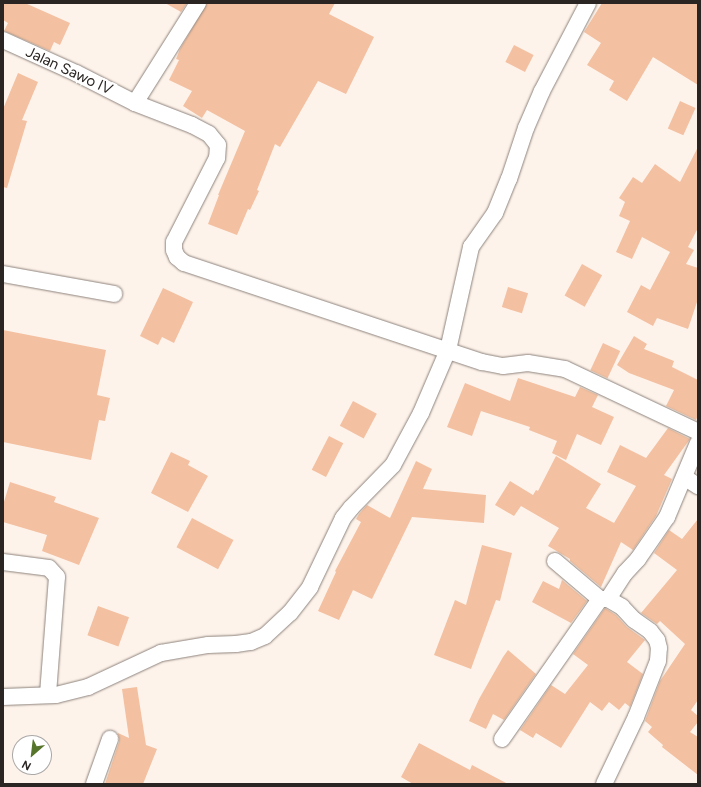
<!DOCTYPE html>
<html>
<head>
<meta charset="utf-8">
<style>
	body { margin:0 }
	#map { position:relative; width:701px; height:787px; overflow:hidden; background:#fef3eb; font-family:Figtree,sans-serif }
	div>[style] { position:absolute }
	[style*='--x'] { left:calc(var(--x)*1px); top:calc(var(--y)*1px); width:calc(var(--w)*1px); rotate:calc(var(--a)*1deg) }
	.building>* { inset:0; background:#f3c0a1; transform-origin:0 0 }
	.roads { filter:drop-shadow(0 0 1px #8d837c) drop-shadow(0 0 1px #8d837c) }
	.street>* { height:16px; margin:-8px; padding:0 8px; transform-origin:8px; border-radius:8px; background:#fff }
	span { translate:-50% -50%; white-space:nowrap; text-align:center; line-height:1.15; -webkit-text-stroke:4px #fff; paint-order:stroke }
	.street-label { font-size:15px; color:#2a2522 }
	.frame { position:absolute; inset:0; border:4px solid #2a2522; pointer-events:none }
	.north { position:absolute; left:12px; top:735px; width:40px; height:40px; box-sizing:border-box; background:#fff; border:1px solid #aaa8a7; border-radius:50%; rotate:208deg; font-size:11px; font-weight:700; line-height:16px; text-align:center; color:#2a2522 }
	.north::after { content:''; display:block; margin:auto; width:14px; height:18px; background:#56752a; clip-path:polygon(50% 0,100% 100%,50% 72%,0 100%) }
</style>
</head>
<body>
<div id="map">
	<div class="building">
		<div style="clip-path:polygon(3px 3px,25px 3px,70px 23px,60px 45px,54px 42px,50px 51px,4px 31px,8px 23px,3px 20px)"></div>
		<div style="clip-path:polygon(165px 3px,187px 3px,181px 12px)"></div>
		<div style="clip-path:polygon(207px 3px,335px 3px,329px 14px,374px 37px,346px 94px,318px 81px,280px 147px,275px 144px,257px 190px,259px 191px,250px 210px,248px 209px,237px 235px,208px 224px,219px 195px,218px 195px,245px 131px,207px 110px,202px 118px,183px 106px,192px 91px,169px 80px,179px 60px,176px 59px,180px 49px)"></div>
		<div style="clip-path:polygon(602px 3px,698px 3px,698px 85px,653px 57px,627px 101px,609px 90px,614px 81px,587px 65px,601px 43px,584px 32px)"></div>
		<div style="left:514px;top:45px;width:22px;height:19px;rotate:27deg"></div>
		<div style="clip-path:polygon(18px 73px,38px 82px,22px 120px,27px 121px,7px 188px,3px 187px,3px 109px)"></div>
		<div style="left:680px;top:101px;width:17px;height:30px;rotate:24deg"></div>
		<div style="clip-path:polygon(698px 147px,698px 228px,688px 247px,694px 250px,686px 264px,698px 268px,698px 299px,688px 329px,657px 318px,653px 326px,627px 312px,641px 285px,650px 290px,670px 252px,642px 237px,632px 259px,616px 252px,630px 221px,619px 216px,625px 202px,619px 198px,633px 177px,642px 183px,655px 164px,680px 182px)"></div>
		<div style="left:582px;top:264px;width:23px;height:36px;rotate:29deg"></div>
		<div style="left:508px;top:287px;width:21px;height:21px;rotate:17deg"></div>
		<div style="clip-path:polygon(163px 288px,193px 302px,174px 343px,162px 337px,158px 345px,140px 336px)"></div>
		<div style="clip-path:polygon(3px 330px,106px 350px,97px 395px,110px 398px,105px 421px,99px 420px,91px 460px,3px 442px)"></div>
		<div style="clip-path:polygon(634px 336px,647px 344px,644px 349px,674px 361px,672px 367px,698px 380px,698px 415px,696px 420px,666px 406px,674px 390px,629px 373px,617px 365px)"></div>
		<div style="left:603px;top:343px;width:19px;height:30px;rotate:25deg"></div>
		<div style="clip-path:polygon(518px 378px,575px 397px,580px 387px,598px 395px,592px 407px,614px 417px,601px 445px,577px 434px,566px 460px,552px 453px,557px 441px,529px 430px,530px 427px,481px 411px,472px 436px,447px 427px,465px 383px,510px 401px)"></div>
		<div style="left:353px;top:401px;width:27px;height:28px;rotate:28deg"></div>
		<div style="clip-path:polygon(668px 428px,690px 439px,664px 475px,672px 479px,656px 516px,633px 550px,621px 542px,601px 587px,570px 561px,570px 559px,548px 546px,559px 528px,521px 506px,514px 516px,495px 505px,510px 481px,533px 495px,536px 490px,538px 491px,556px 456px,601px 484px,586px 508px,614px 523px,636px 486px,607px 472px,620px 445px,646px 458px)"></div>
		<div style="left:329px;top:436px;width:16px;height:38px;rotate:27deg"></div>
		<div style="clip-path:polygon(171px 452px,190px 461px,188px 465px,208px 476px,188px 512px,151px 493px)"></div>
		<div style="clip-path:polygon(416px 461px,432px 469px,423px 489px,486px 495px,484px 523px,412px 517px,372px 599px,353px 590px,339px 620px,318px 611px,336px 572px,335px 571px,361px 522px,356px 519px,359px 514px,367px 505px,390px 518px)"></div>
		<div style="clip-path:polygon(10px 482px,56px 497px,54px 502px,99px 518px,79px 565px,42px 551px,47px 535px,3px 522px,3px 505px)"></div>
		<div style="left:192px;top:518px;width:47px;height:33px;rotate:28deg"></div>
		<div style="clip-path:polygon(698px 519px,698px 700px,691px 710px,698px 716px,698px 722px,690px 732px,698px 737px,698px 775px,662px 747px,663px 745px,648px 732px,652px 727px,645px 721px,660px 681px,685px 644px,660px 621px,657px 624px,641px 613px,677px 570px,654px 553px,669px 530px,682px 539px)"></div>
		<div style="clip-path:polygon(482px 545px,512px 553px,500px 601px,496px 600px,471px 669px,434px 655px,455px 600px,466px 605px)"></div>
		<div style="clip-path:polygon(562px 580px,587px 601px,571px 623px,532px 602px,543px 581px,559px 589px)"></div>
		<div style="left:98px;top:606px;width:33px;height:31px;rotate:20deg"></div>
		<div style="clip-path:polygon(605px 608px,616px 615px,627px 627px,645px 640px,627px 662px,643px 674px,630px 707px,625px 703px,619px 710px,609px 702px,602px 711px,590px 702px,561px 748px,536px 733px,533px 738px,520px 730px,551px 685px,565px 694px,588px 665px,573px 654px)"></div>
		<div style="clip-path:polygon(508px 650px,536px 674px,504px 720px,493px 714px,486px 729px,469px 721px,479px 699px,503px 657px)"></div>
		<div style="clip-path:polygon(137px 687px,146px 745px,157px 749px,143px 784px,105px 784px,119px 742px,118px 733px,129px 738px,122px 689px)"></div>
		<div style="clip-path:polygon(419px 743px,470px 770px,472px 765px,508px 784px,413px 784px,401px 777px)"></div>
	</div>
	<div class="roads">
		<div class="street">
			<div style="--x:3;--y:40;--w:80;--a:24.3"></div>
			<div style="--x:76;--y:73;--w:66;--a:27"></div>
			<div style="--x:135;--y:103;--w:61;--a:21.1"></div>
			<div style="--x:192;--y:125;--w:19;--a:28"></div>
			<div style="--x:209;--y:134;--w:14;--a:51"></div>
			<div style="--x:218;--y:145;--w:13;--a:94"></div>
			<div style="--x:217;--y:158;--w:94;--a:117.1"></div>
			<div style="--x:174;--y:242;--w:8;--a:90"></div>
			<div style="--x:174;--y:250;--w:8;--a:67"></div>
			<div style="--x:177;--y:257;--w:9;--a:41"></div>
			<div style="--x:184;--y:263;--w:314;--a:18.4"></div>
			<div style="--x:482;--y:362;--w:21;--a:11"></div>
			<div style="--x:503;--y:366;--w:25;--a:-7"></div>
			<div style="--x:528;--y:363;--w:37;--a:9"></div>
			<div style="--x:565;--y:369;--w:147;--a:25.3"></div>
			<div style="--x:135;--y:103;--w:118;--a:-57.8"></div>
			<div style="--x:3;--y:274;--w:113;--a:10.2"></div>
			<div style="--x:684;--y:477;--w:17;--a:33"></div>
			<div style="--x:555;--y:561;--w:59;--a:40.2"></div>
			<div style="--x:600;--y:599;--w:8;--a:0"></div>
			<div style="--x:3;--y:562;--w:46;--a:7.4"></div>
			<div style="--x:49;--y:568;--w:12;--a:48"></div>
			<div style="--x:57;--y:577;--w:118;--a:94.4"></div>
			<div style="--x:3;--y:697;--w:53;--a:-2.2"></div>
			<div style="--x:56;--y:695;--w:33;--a:-14"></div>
			<div style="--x:88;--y:687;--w:81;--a:-25"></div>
			<div style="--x:161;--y:653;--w:48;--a:-9.7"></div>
			<div style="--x:208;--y:645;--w:28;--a:-2"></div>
			<div style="--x:236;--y:644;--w:15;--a:-8"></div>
			<div style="--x:251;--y:642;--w:15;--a:-23"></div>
			<div style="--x:265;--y:636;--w:34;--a:-43"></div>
			<div style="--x:290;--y:613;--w:33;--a:-52"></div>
			<div style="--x:310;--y:587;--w:76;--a:-64.4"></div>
			<div style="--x:343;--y:518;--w:13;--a:-51"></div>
			<div style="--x:351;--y:508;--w:60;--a:-45.7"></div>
			<div style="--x:393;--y:465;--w:59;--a:-61.7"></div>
			<div style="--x:421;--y:413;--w:69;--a:-66.8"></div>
			<div style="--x:448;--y:350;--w:106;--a:-77.4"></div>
			<div style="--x:471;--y:247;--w:42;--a:-54.8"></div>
			<div style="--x:495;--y:213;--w:37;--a:-68"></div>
			<div style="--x:509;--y:179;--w:54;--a:-71.6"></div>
			<div style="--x:526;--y:128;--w:40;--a:-66.6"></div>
			<div style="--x:542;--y:91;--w:99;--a:-62.4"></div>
			<div style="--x:502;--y:739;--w:171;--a:-55"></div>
			<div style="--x:94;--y:784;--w:48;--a:-70.4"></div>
			<div style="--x:604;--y:784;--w:74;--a:-64.5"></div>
			<div style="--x:636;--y:717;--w:60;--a:-68.6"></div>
			<div style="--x:658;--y:661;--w:13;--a:-86"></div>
			<div style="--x:659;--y:648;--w:8;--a:-104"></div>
			<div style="--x:657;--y:640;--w:11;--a:-128"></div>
			<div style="--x:650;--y:631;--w:19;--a:-145"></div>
			<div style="--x:634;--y:620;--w:18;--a:-133"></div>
			<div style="--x:622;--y:607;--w:16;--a:-150"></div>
			<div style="--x:608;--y:599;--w:31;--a:-57"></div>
			<div style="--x:625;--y:573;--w:19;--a:-47"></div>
			<div style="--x:638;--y:559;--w:51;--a:-55.4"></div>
			<div style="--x:667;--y:517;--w:80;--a:-67.3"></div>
		</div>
	</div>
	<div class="street-label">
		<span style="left:69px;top:71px;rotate:25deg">Jalan Sawo IV</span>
	</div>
	<div class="frame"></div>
	<div class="north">N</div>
</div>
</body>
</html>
